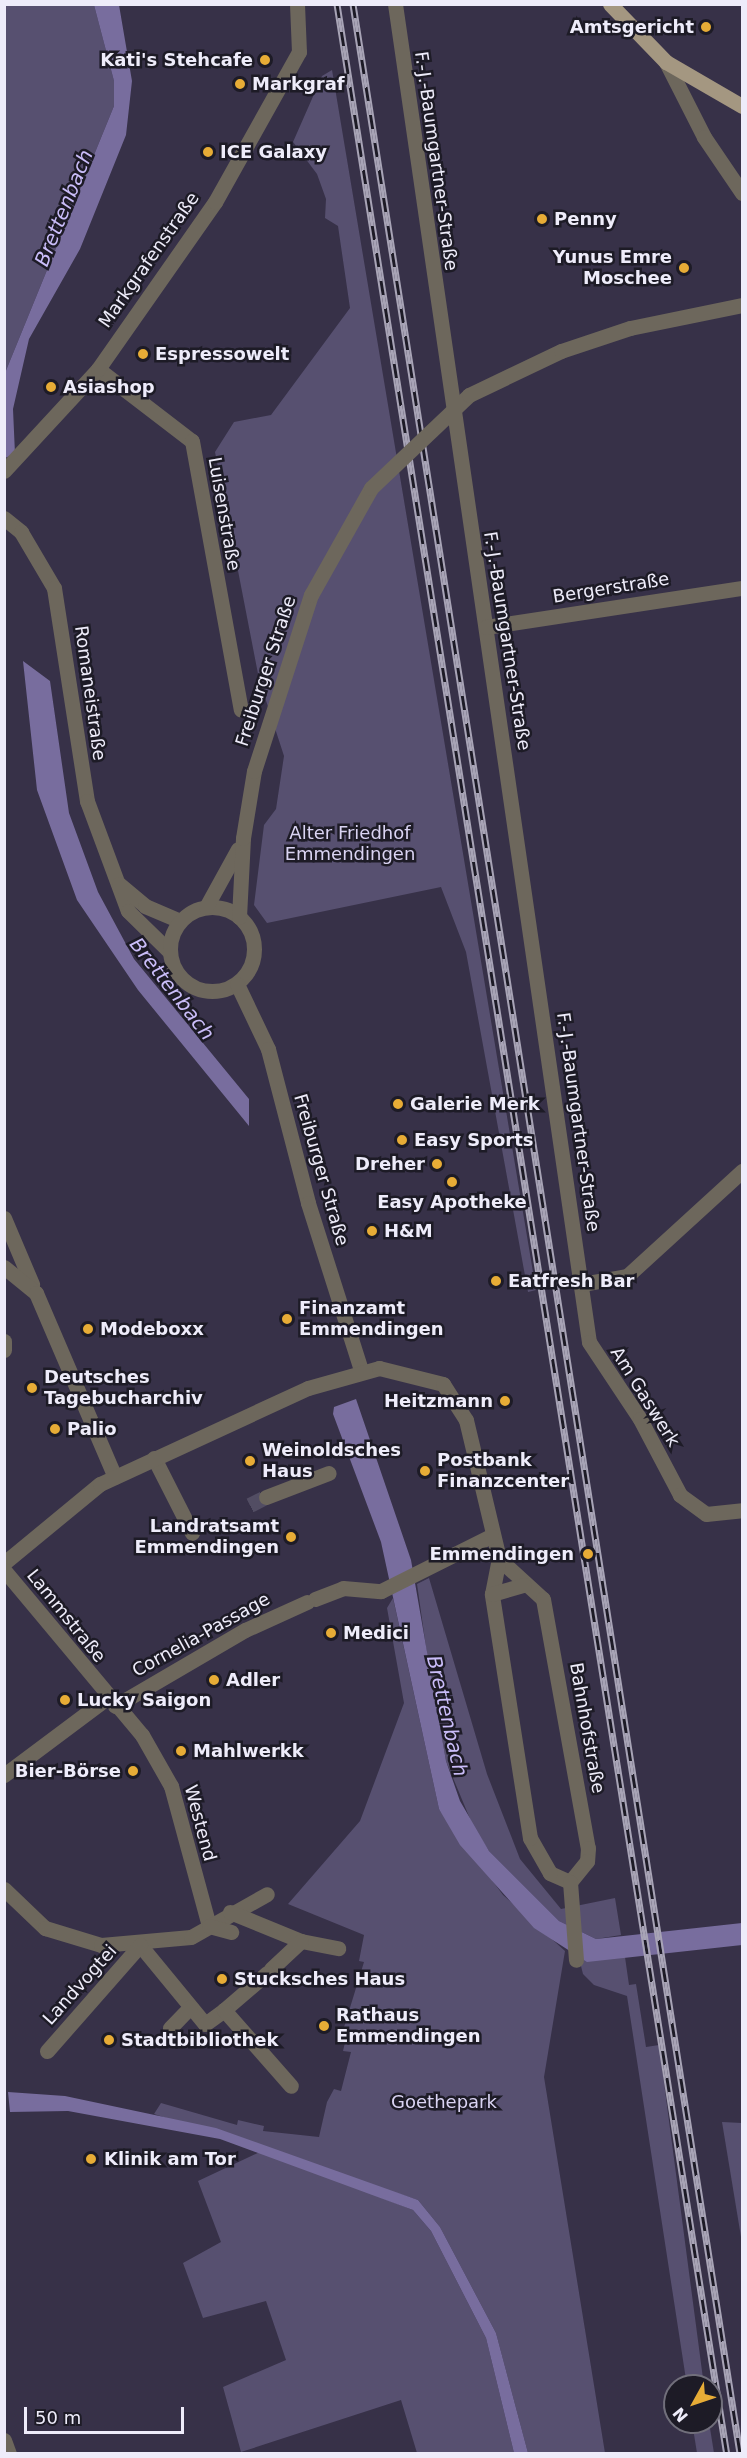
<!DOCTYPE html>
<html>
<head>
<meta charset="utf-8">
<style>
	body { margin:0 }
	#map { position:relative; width:747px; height:2458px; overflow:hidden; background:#373148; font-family:"DejaVu Sans",sans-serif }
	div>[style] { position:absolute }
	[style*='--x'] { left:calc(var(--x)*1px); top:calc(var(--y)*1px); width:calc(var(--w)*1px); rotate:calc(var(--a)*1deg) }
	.green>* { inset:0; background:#575070 }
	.water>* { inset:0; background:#786d9e }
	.minor-tunnel>* { height:15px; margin-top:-7.5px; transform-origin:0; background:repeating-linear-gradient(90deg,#524d63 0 15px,transparent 0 23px) }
	.minor>* { height:15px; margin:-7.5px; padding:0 7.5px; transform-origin:7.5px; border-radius:7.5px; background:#6d675c }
	.minor>.ring { margin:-7.5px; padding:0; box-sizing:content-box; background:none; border:15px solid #6d675c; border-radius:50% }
	.major>* { height:15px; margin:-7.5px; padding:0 7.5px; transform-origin:7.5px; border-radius:7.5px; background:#a49781 }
	.rail>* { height:7px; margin-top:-3.5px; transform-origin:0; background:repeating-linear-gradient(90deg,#1d1b26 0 14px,#a8a4b6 0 28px); box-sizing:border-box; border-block:2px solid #a8a4b6 }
	.minor-bridge>* { height:15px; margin:-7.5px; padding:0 7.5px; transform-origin:7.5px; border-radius:7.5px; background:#6d675c }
	.dots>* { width:16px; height:16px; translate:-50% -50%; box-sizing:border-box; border:3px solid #1d1b26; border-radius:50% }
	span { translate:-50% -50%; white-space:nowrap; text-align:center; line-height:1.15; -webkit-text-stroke:5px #1d1b26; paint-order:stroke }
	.poi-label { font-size:18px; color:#eeecfa; font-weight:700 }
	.right { translate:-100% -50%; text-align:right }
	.left { translate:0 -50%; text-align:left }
	.street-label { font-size:18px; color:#eeecfa }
	.park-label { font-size:18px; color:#dad4f3 }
	.water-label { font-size:20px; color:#cabdf9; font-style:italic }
	.frame { position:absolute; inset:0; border:6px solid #eeecfa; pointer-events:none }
	.north { position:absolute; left:663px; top:2374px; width:60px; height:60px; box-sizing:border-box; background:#1d1b26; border:2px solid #716f7b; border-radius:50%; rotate:230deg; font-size:16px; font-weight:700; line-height:24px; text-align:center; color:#eeecfa }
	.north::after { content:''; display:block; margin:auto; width:21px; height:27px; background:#e7ac36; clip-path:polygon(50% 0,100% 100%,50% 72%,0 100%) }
	.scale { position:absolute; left:24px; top:2407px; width:160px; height:27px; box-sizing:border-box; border:3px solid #eeecfa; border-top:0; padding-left:8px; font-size:18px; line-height:21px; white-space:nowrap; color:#eeecfa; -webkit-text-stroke:4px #1d1b26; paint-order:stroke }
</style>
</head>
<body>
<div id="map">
	<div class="green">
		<div style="clip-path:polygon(5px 5px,94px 5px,114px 81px,114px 106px,5px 373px)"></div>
		<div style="clip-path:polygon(332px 70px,536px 1290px,528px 1292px,466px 952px,441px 887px,267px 923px,254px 905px,264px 825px,276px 809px,284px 756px,259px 679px,215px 452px,234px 422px,271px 415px,350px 308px,338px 226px,325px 218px,326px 199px,317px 174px,293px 142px,322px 76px)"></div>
		<div style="clip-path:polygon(429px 1578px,487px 1774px,520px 1859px,561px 1909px,615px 1898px,621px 1935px,596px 1939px,559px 1921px,489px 1851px,473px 1826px,446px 1761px,427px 1654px,417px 1584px)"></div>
		<div style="clip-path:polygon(393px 1598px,439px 1809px,503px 1895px,565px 1951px,544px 2077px,605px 2453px,528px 2453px,496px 2333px,440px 2227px,418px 2200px,154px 2114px,161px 2103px,237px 2125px,238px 2120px,264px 2126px,263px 2131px,319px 2137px,327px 2102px,334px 2089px,341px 2091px,351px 2052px,343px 2051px,346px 2038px,341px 2037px,364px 1962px,359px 1961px,364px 1935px,288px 1904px,360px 1821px,404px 1703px,387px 1608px)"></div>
		<div style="clip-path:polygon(625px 1957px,629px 1985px,636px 1984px,646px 2047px,659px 2045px,704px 2386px,687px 2386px,627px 1996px,594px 1985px,583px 1974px,579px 1958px)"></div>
		<div style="clip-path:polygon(722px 2122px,742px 2123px,742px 2243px)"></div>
		<div style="clip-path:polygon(262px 2151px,413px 2210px,431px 2231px,486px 2338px,514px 2453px,417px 2453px,401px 2400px,241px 2452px,223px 2387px,286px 2360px,266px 2301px,203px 2318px,183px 2263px,221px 2242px,198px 2181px)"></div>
		<div style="clip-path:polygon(692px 2422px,709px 2422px,714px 2453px,697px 2453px)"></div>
	</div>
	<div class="water">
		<div style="clip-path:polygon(94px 5px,119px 5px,132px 81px,126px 135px,80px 249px,29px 339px,13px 409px,15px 454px,5px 458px,5px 373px,114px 106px,114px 81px)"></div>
		<div style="clip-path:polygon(23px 661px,50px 681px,69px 813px,98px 892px,134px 959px,249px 1099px,249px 1126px,138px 990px,77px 900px,37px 790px)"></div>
		<div style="clip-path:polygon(356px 1399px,411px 1560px,446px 1761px,460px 1801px,489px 1851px,559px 1921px,596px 1939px,742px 1923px,742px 1945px,587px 1962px,534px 1928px,460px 1845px,439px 1809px,381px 1542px,333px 1414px,334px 1407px)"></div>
		<div style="clip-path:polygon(8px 2092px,65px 2096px,216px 2128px,418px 2200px,440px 2227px,496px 2333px,528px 2453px,514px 2453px,486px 2338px,431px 2231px,413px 2210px,220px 2139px,68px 2111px,10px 2112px)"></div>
	</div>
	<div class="minor-tunnel">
		<div style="--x:250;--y:1505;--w:18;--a:-27"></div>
	</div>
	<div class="minor">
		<div style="--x:395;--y:4;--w:1352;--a:81.75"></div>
		<div style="--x:589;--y:1342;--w:92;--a:56.5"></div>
		<div style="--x:640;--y:1419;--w:86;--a:62.2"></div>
		<div style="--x:680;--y:1495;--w:32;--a:36"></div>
		<div style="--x:706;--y:1514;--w:36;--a:-6"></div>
		<div style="--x:666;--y:62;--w:84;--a:63.1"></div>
		<div style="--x:704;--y:137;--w:68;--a:55.8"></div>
		<div style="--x:98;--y:369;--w:118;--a:37.5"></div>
		<div style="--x:192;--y:441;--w:273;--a:79.7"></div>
		<div style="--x:4;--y:471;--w:139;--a:-47.3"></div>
		<div style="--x:98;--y:369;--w:204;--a:-55"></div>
		<div style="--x:215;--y:202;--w:172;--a:-60.8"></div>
		<div style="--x:299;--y:52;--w:48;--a:-92.4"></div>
		<div style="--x:4;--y:518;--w:22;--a:39"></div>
		<div style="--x:21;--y:532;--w:65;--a:59.5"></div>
		<div style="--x:54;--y:588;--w:216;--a:81.2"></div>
		<div style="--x:87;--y:801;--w:117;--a:69.6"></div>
		<div style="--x:128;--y:911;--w:57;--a:44.3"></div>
		<div style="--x:486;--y:627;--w:259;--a:-8.7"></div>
		<div style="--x:119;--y:884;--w:34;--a:40"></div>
		<div style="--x:145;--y:906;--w:38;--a:23"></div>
		<div class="ring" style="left:170px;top:907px;width:69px;height:69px"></div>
		<div style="--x:206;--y:907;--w:66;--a:-61.1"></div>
		<div style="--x:239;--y:917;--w:79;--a:-87.1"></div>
		<div style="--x:243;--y:838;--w:68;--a:-80.7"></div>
		<div style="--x:254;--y:771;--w:185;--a:-72.1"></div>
		<div style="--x:237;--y:984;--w:72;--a:64.5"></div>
		<div style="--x:268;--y:1049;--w:159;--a:75.4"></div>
		<div style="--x:308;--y:1203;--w:175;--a:72.4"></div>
		<div style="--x:4;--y:1218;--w:72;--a:67"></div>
		<div style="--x:4;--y:1267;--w:41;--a:39.1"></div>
		<div style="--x:36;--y:1293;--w:200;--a:66.8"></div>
		<div style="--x:582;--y:1284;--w:46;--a:-10.1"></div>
		<div style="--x:627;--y:1276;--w:156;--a:-42.4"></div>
		<div style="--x:4;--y:1341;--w:9;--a:90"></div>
		<div style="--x:154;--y:1458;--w:84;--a:63.1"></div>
		<div style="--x:266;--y:1497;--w:67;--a:-20.9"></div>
		<div style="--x:4;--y:1563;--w:124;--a:-39.5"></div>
		<div style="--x:100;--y:1484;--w:229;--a:-24.8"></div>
		<div style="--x:308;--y:1388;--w:74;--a:-15.7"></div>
		<div style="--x:379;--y:1368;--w:66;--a:14"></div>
		<div style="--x:443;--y:1384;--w:43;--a:57.4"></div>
		<div style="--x:466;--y:1420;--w:143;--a:76.6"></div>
		<div style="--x:499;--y:1559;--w:59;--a:42.3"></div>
		<div style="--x:543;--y:1599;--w:253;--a:79.8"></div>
		<div style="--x:588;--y:1848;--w:13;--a:94"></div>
		<div style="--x:587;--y:1861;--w:27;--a:129"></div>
		<div style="--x:570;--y:1882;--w:22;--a:-156"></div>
		<div style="--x:550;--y:1873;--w:40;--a:-119.7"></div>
		<div style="--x:530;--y:1838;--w:247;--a:-98.9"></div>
		<div style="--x:492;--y:1594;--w:36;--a:-79"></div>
		<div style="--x:4;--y:1570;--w:215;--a:50.1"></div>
		<div style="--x:142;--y:1735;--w:59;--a:60.4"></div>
		<div style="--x:171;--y:1786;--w:145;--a:74.8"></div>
		<div style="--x:492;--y:1594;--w:33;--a:-16"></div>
		<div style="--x:315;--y:1599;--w:30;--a:-21"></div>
		<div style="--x:343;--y:1588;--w:38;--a:5"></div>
		<div style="--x:381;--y:1591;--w:123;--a:-26.6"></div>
		<div style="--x:115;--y:1706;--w:151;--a:-30.3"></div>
		<div style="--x:245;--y:1630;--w:68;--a:-24.3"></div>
		<div style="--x:4;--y:1775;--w:129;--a:-36.8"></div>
		<div style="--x:570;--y:1882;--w:78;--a:85.6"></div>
		<div style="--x:4;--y:1889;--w:57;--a:43.6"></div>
		<div style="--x:45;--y:1928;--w:59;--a:16.9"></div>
		<div style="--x:101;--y:1945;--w:90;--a:-5.1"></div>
		<div style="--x:191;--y:1937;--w:87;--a:-29.5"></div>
		<div style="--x:230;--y:1912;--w:77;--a:22.2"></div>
		<div style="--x:301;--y:1941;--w:38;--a:11"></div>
		<div style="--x:209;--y:1926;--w:23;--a:15"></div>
		<div style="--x:140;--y:1945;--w:102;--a:50.6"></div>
		<div style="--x:205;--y:2024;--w:24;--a:-36"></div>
		<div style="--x:271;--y:1969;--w:41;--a:-43"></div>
		<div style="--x:267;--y:1973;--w:57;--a:139.3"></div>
		<div style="--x:224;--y:2010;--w:101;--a:48.6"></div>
		<div style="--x:170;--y:2028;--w:29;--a:-46"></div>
		<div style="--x:47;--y:2051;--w:141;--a:-48.7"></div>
		<div style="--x:4;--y:2440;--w:15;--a:70"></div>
	</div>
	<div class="major">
		<div style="--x:610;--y:4;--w:81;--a:46"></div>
		<div style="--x:666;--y:62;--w:88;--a:30.1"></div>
	</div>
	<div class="rail">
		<div style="--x:337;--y:4;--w:2481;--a:80.96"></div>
		<div style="--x:353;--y:4;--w:2480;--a:81.02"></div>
	</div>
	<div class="minor-bridge">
		<div style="--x:311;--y:595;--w:123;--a:-60.7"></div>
		<div style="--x:371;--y:488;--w:135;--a:-43.5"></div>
		<div style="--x:469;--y:395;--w:102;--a:-25.6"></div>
		<div style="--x:561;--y:351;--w:73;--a:-18.4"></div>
		<div style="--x:630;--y:328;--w:114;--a:-11.6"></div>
	</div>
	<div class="dots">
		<div style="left:706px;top:27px;background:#e7ac36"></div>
		<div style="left:265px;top:60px;background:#e7ac36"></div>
		<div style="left:240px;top:84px;background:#e7ac36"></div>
		<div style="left:208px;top:152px;background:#e7ac36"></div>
		<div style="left:542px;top:219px;background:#e7ac36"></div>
		<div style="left:684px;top:268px;background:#e7ac36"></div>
		<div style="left:143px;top:354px;background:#e7ac36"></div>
		<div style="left:51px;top:387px;background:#e7ac36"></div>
		<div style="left:398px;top:1104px;background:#e7ac36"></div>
		<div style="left:402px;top:1140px;background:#e7ac36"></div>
		<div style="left:437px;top:1164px;background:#e7ac36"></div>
		<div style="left:452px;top:1182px;background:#e7ac36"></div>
		<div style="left:372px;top:1231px;background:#e7ac36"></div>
		<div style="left:496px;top:1281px;background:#e7ac36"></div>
		<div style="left:287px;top:1319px;background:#e7ac36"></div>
		<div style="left:88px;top:1329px;background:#e7ac36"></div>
		<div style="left:32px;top:1388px;background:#e7ac36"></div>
		<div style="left:505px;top:1401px;background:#e7ac36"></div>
		<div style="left:55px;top:1429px;background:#e7ac36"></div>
		<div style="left:250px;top:1461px;background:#e7ac36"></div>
		<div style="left:425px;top:1471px;background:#e7ac36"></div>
		<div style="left:291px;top:1537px;background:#e7ac36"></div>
		<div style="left:588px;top:1554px;background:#e7ac36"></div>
		<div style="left:331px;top:1633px;background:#e7ac36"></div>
		<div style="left:214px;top:1680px;background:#e7ac36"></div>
		<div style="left:65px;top:1700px;background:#e7ac36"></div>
		<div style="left:181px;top:1751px;background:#e7ac36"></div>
		<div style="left:133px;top:1771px;background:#e7ac36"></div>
		<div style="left:222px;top:1979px;background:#e7ac36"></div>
		<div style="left:324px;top:2026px;background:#e7ac36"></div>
		<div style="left:109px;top:2040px;background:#e7ac36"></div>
		<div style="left:91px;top:2159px;background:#e7ac36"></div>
	</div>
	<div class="poi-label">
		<span class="right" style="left:694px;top:27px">Amtsgericht</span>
		<span class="right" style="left:253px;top:60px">Kati's Stehcafe</span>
		<span class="left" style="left:252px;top:84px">Markgraf</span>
		<span class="left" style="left:220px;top:152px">ICE Galaxy</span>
		<span class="left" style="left:554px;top:219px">Penny</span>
		<span class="right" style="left:672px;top:268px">Yunus Emre<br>Moschee</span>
		<span class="left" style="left:155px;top:354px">Espressowelt</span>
		<span class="left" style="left:63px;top:387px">Asiashop</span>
		<span class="left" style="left:410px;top:1104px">Galerie Merk</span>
		<span class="left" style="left:414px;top:1140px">Easy Sports</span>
		<span class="right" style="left:425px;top:1164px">Dreher</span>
		<span style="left:452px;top:1202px">Easy Apotheke</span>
		<span class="left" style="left:384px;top:1231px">H&amp;M</span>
		<span class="left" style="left:508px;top:1281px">Eatfresh Bar</span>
		<span class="left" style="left:299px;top:1319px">Finanzamt<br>Emmendingen</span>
		<span class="left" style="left:100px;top:1329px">Modeboxx</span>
		<span class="left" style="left:44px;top:1388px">Deutsches<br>Tagebucharchiv</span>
		<span class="right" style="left:493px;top:1401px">Heitzmann</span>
		<span class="left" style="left:67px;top:1429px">Palio</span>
		<span class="left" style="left:262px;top:1461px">Weinoldsches<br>Haus</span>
		<span class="left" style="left:437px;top:1471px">Postbank<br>Finanzcenter</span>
		<span class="right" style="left:279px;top:1537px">Landratsamt<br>Emmendingen</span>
		<span class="right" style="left:574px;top:1554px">Emmendingen</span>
		<span class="left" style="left:343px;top:1633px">Medici</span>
		<span class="left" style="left:226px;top:1680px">Adler</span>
		<span class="left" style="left:77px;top:1700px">Lucky Saigon</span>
		<span class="left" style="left:193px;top:1751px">Mahlwerkk</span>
		<span class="right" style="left:121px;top:1771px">Bier-Börse</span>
		<span class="left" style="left:234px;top:1979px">Stucksches Haus</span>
		<span class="left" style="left:336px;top:2026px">Rathaus<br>Emmendingen</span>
		<span class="left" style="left:121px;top:2040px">Stadtbibliothek</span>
		<span class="left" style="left:104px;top:2159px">Klinik am Tor</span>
	</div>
	<div class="street-label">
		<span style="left:436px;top:161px;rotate:82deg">F.-J.-Baumgartner-Straße</span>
		<span style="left:149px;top:260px;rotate:-55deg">Markgrafenstraße</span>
		<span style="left:224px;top:514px;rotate:80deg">Luisenstraße</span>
		<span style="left:611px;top:588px;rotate:-9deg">Bergerstraße</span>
		<span style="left:507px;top:641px;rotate:81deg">F.-J.-Baumgartner-Straße</span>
		<span style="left:266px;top:671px;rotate:-72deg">Freiburger Straße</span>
		<span style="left:90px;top:693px;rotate:82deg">Romaneistraße</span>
		<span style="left:578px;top:1122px;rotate:82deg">F.-J.-Baumgartner-Straße</span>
		<span style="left:321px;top:1170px;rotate:74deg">Freiburger Straße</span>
		<span style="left:645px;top:1397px;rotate:58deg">Am Gaswerk</span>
		<span style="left:66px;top:1616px;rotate:51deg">Lammstraße</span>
		<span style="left:201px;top:1635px;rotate:-29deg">Cornelia-Passage</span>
		<span style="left:587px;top:1728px;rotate:80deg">Bahnhofstraße</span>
		<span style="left:200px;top:1823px;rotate:75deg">Westend</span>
		<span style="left:80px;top:1985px;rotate:-48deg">Landvogtei</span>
	</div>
	<div class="park-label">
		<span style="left:350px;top:844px">Alter Friedhof<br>Emmendingen</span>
		<span style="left:444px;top:2102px">Goethepark</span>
	</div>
	<div class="water-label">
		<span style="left:64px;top:208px;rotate:-68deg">Brettenbach</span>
		<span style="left:172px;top:989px;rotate:52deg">Brettenbach</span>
		<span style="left:447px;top:1716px;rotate:77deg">Brettenbach</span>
	</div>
	<div class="frame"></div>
	<div class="north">N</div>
	<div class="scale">50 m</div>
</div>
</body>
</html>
